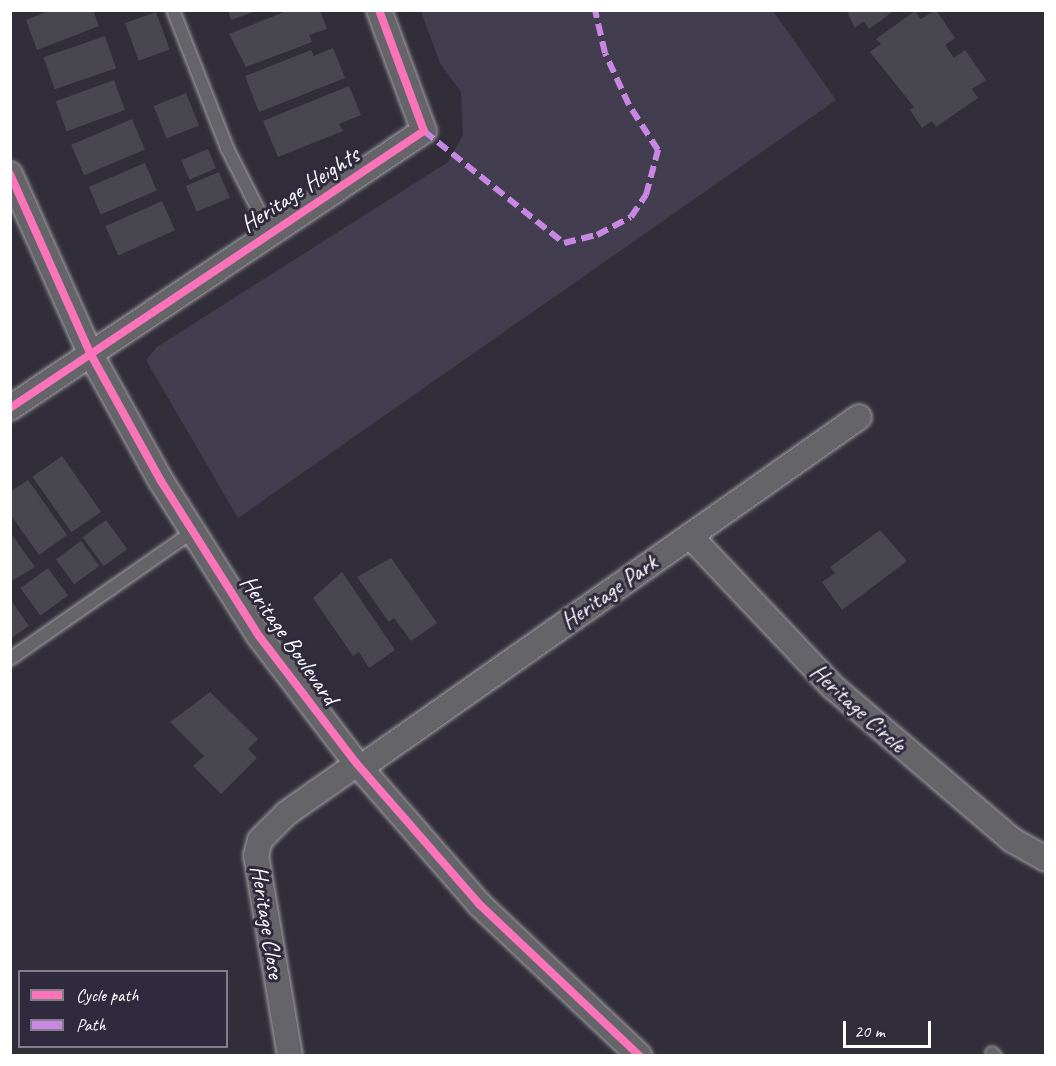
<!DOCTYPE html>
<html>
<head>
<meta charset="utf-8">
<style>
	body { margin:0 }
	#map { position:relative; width:1056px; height:1066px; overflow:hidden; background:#312e39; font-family:Caveat,sans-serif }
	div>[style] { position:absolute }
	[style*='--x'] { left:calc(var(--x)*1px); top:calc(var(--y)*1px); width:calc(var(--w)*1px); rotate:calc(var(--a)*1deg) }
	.green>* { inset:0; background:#433e4f }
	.building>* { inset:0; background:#48464e; transform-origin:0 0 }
	.roads { filter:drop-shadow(0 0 2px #a2a1a6) drop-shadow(0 0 2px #a2a1a6) }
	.lane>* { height:12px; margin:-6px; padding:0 6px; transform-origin:6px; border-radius:6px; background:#656469 }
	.street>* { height:24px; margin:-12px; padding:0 12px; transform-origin:12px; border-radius:12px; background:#656469 }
	.quiet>* { height:6px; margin-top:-3px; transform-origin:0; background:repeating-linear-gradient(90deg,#c787e3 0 12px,transparent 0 18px) }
	.cycleway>* { height:8px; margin:-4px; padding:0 4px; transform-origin:4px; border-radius:4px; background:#fb73b8 }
	span { translate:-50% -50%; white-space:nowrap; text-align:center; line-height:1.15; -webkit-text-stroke:6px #2f2a3d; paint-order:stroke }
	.street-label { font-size:24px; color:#fff }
	.frame { position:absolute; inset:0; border:12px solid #fff; pointer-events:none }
	.legend { position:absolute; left:18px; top:970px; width:210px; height:78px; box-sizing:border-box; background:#2f2a3d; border:2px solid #827f8b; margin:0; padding:8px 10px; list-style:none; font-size:18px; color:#fff }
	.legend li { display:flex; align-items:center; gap:12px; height:30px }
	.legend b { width:30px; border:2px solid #827f8b }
	.scale { position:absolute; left:843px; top:1021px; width:88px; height:27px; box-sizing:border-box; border:3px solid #fff; border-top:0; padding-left:8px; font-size:18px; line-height:21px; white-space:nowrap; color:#fff; -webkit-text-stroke:4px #2f2a3d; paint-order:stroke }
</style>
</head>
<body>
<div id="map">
	<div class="green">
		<div style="clip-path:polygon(421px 11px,773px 11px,836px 100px,238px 518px,146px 360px,157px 347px,448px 162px,463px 135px,461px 92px,440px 63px)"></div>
	</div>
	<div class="building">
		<div style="clip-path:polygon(51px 10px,93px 10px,99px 26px,37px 50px,26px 20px)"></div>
		<div style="clip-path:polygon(228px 10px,256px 10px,256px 11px,231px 20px)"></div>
		<div style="clip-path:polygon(289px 10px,320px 10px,327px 29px,309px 35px,312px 42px,246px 67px,229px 34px)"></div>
		<div style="clip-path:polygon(846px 10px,895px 10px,869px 29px,864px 21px,855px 28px)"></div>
		<div style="clip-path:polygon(936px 10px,955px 38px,945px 45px,954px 58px,965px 50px,986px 80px,972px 89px,978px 98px,936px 127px,932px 121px,922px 128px,910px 110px,914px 107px,870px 52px,881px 44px,876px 39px,915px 11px,921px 19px)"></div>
		<div style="left:156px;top:12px;width:40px;height:33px;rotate:70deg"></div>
		<div style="left:105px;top:36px;width:34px;height:65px;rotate:71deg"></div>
		<div style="clip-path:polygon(333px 48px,345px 78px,259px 112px,245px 76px,311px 50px,314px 56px)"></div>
		<div style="left:114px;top:80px;width:32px;height:62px;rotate:70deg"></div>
		<div style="clip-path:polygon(349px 86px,361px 115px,339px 124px,343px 131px,278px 157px,263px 121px)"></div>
		<div style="left:186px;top:93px;width:35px;height:35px;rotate:68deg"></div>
		<div style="left:132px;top:119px;width:33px;height:66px;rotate:67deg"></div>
		<div style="left:208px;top:149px;width:21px;height:29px;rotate:67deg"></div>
		<div style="left:145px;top:163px;width:30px;height:61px;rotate:67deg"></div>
		<div style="left:219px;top:172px;width:28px;height:36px;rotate:67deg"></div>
		<div style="left:162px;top:201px;width:32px;height:62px;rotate:66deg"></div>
		<div style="left:62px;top:456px;width:68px;height:36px;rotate:55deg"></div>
		<div style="clip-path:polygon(28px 480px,67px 535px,39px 555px,10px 514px,10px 492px)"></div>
		<div style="left:106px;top:520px;width:36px;height:29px;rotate:54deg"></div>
		<div style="clip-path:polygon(880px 530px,907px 561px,842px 610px,822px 582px,835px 573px,830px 567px)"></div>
		<div style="clip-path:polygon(10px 532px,35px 567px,10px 582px)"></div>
		<div style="left:81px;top:541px;width:31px;height:31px;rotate:54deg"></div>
		<div style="clip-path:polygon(391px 558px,437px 623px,411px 641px,394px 618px,389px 622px,357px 577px)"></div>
		<div style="left:48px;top:568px;width:34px;height:34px;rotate:54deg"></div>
		<div style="clip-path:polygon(342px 572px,395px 650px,369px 668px,359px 652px,353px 656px,313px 598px)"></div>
		<div style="clip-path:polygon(10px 599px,29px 626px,10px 639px)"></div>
		<div style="clip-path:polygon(210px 692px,258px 739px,248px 749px,257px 758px,221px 794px,193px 766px,204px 756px,170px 722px)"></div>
	</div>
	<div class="roads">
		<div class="lane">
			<div style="--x:173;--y:10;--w:148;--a:68.6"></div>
			<div style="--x:227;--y:148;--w:95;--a:63.2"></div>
			<div style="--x:10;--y:659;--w:222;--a:-34.9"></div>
			<div style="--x:992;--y:1053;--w:4;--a:45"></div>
		</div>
		<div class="street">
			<div style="--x:10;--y:174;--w:196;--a:65.9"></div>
			<div style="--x:90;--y:353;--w:146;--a:61"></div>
			<div style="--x:161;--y:481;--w:183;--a:57.7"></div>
			<div style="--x:259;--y:636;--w:161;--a:52.6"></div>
			<div style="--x:357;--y:764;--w:186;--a:48.9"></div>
			<div style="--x:479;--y:904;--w:221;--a:43.4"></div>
			<div style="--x:10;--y:408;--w:498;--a:-33.8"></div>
			<div style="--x:424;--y:131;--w:129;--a:-110.4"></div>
			<div style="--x:690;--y:536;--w:208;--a:46.6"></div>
			<div style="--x:833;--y:687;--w:235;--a:40.5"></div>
			<div style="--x:1012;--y:840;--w:39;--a:29"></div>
			<div style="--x:360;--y:768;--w:610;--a:-35.12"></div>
			<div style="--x:290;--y:1056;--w:203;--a:-99.6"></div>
			<div style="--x:256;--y:856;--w:16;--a:-76"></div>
			<div style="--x:260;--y:840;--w:38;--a:-45"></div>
			<div style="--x:287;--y:813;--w:85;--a:-35"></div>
		</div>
	</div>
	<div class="quiet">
		<div style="--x:424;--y:131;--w:179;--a:38.7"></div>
		<div style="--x:564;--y:243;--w:34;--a:-14"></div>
		<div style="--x:597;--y:235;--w:38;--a:-28"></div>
		<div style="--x:631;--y:217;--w:27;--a:-56"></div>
		<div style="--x:646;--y:195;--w:47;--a:-75.1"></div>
		<div style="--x:658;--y:150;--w:54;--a:-122.8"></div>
		<div style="--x:629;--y:105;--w:57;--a:-114.8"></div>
		<div style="--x:605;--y:53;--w:44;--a:-103.1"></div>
	</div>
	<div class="cycleway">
		<div style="--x:10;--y:174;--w:196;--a:65.9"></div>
		<div style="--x:90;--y:353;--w:146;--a:61"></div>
		<div style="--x:161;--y:481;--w:183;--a:57.7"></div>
		<div style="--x:259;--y:636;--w:161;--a:52.6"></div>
		<div style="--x:357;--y:764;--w:186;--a:48.9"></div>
		<div style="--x:479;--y:904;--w:221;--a:43.4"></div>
		<div style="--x:10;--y:408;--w:498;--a:-33.8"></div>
		<div style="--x:424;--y:131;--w:129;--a:-110.4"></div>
	</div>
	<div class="street-label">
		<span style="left:300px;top:190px;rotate:-33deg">Heritage Heights</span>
		<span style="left:609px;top:592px;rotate:-35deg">Heritage Park</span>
		<span style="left:289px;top:640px;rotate:55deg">Heritage Boulevard</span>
		<span style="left:858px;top:708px;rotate:42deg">Heritage Circle</span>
		<span style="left:267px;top:922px;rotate:81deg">Heritage Close</span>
	</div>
	<div class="frame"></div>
	<ul class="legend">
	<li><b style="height:8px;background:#fb73b8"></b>Cycle path</li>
	<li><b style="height:8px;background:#c787e3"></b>Path</li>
	</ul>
	<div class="scale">20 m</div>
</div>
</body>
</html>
